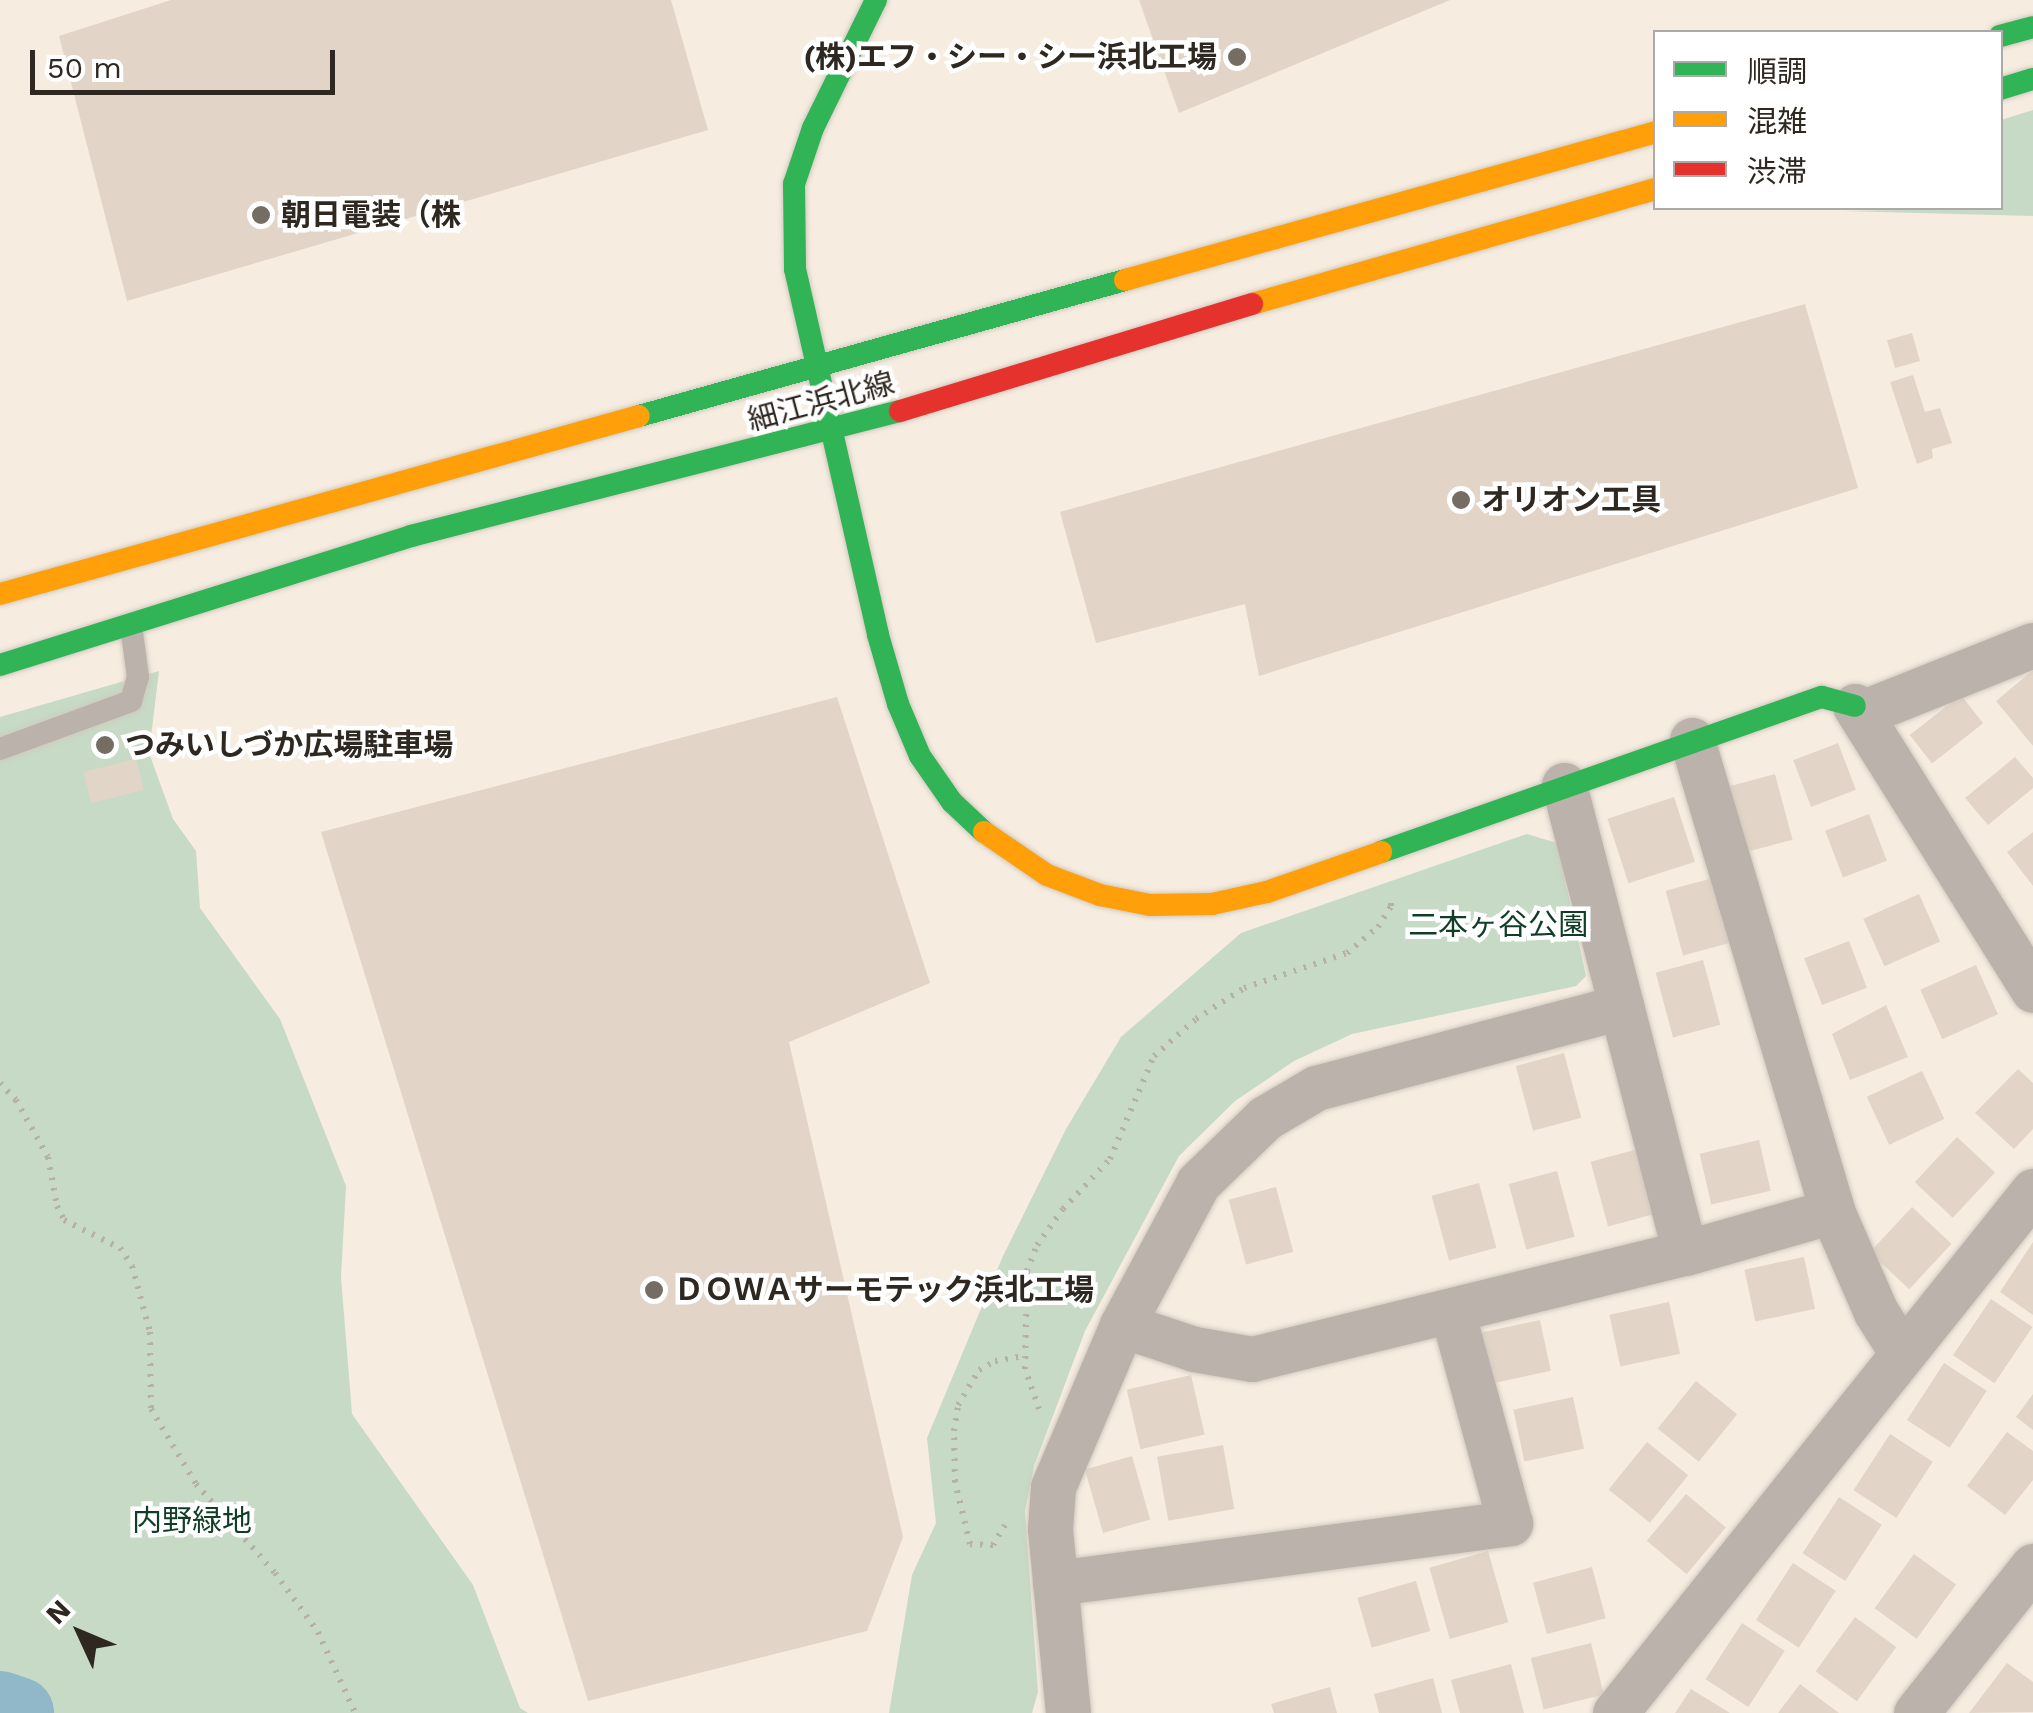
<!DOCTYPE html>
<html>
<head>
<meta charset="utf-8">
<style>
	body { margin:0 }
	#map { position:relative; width:2033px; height:1713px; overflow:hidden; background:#f6ece0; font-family:"Work Sans","Noto Sans JP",sans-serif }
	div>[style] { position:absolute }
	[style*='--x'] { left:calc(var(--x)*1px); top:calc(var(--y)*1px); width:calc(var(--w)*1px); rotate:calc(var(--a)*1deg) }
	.green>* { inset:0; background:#c6dac5 }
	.river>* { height:72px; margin:-36px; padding:0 36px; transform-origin:36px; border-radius:36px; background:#90b8c9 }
	.building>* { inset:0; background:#e2d5c8; transform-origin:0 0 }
	.path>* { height:6px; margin-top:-3px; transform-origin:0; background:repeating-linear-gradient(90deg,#b5b0a9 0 2.5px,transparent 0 10.5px) }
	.roads { filter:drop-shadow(0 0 2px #d1c9bf) drop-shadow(0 0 2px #d1c9bf) }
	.lane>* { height:22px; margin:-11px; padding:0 11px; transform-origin:11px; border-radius:11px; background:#bab2ab }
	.street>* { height:45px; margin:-22.5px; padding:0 22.5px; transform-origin:22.5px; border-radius:22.5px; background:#bab2ab }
	.fast>* { height:22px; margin:-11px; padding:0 11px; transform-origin:11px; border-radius:11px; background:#30b455 }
	.slow>* { height:22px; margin:-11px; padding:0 11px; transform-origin:11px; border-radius:11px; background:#ff9f0a }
	.jam>* { height:22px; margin:-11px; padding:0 11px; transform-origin:11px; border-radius:11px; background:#e5322d }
	.dots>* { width:28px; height:28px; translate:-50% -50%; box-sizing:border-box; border:5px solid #fff; border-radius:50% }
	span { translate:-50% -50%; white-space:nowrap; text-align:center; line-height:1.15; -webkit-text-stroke:9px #fff; paint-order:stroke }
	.poi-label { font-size:30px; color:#2f2821; font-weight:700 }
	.right { translate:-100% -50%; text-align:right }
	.left { translate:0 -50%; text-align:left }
	.street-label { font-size:30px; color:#2f2821 }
	.park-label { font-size:30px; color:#103d26 }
	.legend { position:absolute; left:1653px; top:30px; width:350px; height:180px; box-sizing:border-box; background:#fff; border:2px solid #aca9a6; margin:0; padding:12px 18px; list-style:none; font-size:30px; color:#2f2821 }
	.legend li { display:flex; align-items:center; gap:20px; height:50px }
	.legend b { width:50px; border:2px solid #aca9a6 }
	.north { position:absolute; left:30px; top:1583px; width:100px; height:100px; -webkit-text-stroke:8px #fff; paint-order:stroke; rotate:314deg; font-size:28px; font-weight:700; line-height:40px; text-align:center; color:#2f2821 }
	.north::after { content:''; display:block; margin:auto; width:35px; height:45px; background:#2f2821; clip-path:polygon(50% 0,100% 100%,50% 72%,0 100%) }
	.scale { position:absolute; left:30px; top:50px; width:305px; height:45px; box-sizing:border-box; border:5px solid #2f2821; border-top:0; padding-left:12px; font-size:30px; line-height:35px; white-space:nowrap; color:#2f2821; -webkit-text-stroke:8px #fff; paint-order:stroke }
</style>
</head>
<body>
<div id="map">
	<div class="green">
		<div style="clip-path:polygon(2033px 110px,2033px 216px,1843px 211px,2000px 208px,2001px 120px)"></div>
		<div style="clip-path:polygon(159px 671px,149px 753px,173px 819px,196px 851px,200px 908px,280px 1019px,346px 1186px,341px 1277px,352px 1414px,473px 1585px,520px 1708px,528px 1713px,0 1713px,0 717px)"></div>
		<div style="clip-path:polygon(1527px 834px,1557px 843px,1586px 976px,1576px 986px,1352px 1034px,1294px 1061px,1235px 1101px,1179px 1156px,1085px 1331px,1034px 1466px,1025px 1511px,1038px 1692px,1032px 1713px,889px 1713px,912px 1575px,936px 1523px,927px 1438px,1003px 1256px,1066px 1129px,1121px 1037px,1241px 933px)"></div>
	</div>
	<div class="river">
		<div style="--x:0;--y:1707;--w:19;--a:18"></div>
	</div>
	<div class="building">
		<div style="clip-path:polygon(171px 0,671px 0,708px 130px,127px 301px,59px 36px)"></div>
		<div style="clip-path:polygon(1139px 0,1450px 0,1179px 113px)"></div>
		<div style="clip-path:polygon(1805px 304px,1858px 488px,1259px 676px,1245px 604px,1096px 643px,1060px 512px)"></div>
		<div style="left:1912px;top:333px;width:29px;height:26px;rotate:74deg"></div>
		<div style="clip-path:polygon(1913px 375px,1925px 412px,1940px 408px,1952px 443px,1932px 449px,1933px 458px,1917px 464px,1890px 382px)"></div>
		<div style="clip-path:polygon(2033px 670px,2033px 746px,1996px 701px)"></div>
		<div style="left:1961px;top:695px;width:36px;height:65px;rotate:52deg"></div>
		<div style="clip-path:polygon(837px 697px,930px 983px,789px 1042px,903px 1537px,867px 1631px,588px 1701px,321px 832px)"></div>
		<div style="left:1838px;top:743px;width:50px;height:48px;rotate:69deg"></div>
		<div style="clip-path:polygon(2015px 757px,2033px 778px,2033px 788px,1988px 825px,1965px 798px)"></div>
		<div style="left:136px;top:759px;width:32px;height:54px;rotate:76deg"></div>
		<div style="left:1775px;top:774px;width:68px;height:49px;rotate:75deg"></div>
		<div style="left:1674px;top:797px;width:68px;height:70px;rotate:72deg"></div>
		<div style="left:1869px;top:814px;width:50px;height:47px;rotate:69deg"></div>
		<div style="clip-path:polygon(2033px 832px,2033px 886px,2007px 852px)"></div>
		<div style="left:1713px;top:878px;width:67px;height:49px;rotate:75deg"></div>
		<div style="left:1919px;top:894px;width:52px;height:61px;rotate:66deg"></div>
		<div style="left:1849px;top:941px;width:50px;height:48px;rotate:69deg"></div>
		<div style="left:1703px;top:960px;width:67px;height:49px;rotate:75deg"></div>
		<div style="left:1976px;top:965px;width:54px;height:61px;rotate:66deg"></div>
		<div style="clip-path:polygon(1886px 1005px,1908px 1057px,1850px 1080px,1832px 1034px)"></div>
		<div style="left:1564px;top:1053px;width:67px;height:50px;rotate:75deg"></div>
		<div style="clip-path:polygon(2018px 1069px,2033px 1083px,2033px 1129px,2014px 1149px,1975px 1113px)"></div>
		<div style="left:1922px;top:1071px;width:53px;height:61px;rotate:65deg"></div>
		<div style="left:1957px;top:1137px;width:52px;height:62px;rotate:43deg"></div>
		<div style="left:1759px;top:1140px;width:52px;height:61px;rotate:77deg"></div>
		<div style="left:1638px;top:1149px;width:67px;height:49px;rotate:75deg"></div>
		<div style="left:1557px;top:1171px;width:68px;height:50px;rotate:75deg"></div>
		<div style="left:1479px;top:1183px;width:67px;height:49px;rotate:75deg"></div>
		<div style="left:1276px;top:1187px;width:67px;height:49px;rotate:75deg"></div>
		<div style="left:1912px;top:1207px;width:54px;height:62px;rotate:43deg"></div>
		<div style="clip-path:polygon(2033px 1242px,2033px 1315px,2000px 1292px)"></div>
		<div style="left:1804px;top:1257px;width:53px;height:61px;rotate:78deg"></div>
		<div style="left:1991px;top:1299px;width:50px;height:68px;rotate:34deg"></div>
		<div style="left:1669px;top:1302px;width:53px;height:61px;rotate:78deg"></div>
		<div style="left:1540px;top:1320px;width:52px;height:61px;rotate:78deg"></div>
		<div style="left:1944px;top:1363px;width:51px;height:68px;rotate:33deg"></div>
		<div style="left:1191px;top:1375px;width:61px;height:66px;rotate:77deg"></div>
		<div style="left:1696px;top:1381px;width:53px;height:61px;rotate:39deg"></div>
		<div style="clip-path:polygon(2033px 1394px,2033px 1430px,2016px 1417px)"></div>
		<div style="left:1573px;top:1397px;width:53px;height:61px;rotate:78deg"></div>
		<div style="clip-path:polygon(2007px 1432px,2033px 1451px,2033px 1480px,2005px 1515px,1967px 1486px)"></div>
		<div style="left:1890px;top:1434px;width:51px;height:67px;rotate:33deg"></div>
		<div style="left:1647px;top:1442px;width:53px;height:61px;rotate:39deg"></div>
		<div style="left:1223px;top:1445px;width:65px;height:67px;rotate:80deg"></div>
		<div style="left:1132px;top:1456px;width:66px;height:49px;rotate:74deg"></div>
		<div style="left:1686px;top:1494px;width:52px;height:61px;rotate:40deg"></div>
		<div style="left:1839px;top:1497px;width:51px;height:67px;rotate:33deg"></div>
		<div style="left:1488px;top:1551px;width:74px;height:61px;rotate:74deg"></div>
		<div style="left:1914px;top:1554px;width:52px;height:67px;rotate:36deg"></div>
		<div style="left:1793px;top:1563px;width:51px;height:68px;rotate:33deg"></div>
		<div style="left:1592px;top:1567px;width:53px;height:61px;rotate:75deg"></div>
		<div style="left:1416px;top:1581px;width:52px;height:61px;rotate:74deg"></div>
		<div style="left:1855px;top:1617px;width:51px;height:67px;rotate:36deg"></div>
		<div style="left:1742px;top:1623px;width:51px;height:67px;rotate:33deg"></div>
		<div style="left:1591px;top:1643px;width:53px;height:62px;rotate:76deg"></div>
		<div style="clip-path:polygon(2007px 1663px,2033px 1682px,2033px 1712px,1969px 1713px)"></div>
		<div style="clip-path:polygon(1511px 1664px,1524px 1713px,1460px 1713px,1451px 1680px)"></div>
		<div style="clip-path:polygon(1433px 1678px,1442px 1713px,1379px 1713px,1374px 1694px)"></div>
		<div style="clip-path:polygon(1800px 1684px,1839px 1713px,1778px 1713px)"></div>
		<div style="clip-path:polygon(1330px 1687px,1337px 1713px,1274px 1713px,1271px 1704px)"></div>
		<div style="clip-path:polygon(1691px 1689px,1730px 1713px,1675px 1713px)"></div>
	</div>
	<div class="path">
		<div style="--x:0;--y:1083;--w:23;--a:47"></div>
		<div style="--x:16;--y:1100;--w:65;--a:60.7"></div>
		<div style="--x:48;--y:1157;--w:50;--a:79.6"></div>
		<div style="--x:57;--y:1206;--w:16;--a:63"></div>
		<div style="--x:64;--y:1220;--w:63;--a:26.6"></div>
		<div style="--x:120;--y:1248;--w:22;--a:56"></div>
		<div style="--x:132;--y:1266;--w:68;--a:74.7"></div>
		<div style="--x:150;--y:1332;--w:77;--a:89.3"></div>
		<div style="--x:151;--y:1409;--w:87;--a:59"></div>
		<div style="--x:196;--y:1484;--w:119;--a:48.4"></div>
		<div style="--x:275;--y:1573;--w:73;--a:53.9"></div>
		<div style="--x:318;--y:1632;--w:89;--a:65.4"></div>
		<div style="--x:1039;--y:1409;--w:42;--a:-109.3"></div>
		<div style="--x:1025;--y:1369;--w:98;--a:-88.8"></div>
		<div style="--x:1027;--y:1271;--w:28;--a:-69"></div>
		<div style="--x:1037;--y:1245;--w:44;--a:-54.2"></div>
		<div style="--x:1063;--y:1209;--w:69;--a:-46.8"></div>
		<div style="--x:1110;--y:1159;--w:112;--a:-66.9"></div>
		<div style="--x:1154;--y:1056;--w:56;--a:-41.4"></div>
		<div style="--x:1196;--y:1019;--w:57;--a:-32.9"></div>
		<div style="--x:1244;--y:988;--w:109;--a:-18.8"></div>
		<div style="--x:1347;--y:953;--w:40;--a:-40"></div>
		<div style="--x:1378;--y:927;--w:25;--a:-58"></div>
		<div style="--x:1391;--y:906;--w:10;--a:-90"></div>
		<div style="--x:1005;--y:1525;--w:23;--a:121"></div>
		<div style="--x:993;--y:1545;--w:23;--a:-178"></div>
		<div style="--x:970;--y:1544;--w:64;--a:-103.6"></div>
		<div style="--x:955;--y:1482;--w:51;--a:-91.1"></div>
		<div style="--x:954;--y:1431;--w:26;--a:-81"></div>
		<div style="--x:958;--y:1405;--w:41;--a:-59"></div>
		<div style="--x:979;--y:1370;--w:18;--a:-29"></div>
		<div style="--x:995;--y:1361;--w:29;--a:-10"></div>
	</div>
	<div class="roads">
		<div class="lane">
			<div style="--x:0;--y:749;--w:140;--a:-20.1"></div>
			<div style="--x:131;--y:701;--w:25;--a:-74"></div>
			<div style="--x:138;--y:677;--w:52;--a:-97.7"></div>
		</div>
		<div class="street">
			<div style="--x:1855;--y:706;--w:335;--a:57.9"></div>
			<div style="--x:1862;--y:713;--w:184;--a:-21.7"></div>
			<div style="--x:1692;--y:740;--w:491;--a:73.4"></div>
			<div style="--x:1832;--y:1211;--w:110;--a:66.5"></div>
			<div style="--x:1876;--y:1312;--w:49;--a:57.6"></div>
			<div style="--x:1564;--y:785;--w:483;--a:75.5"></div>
			<div style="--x:1122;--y:1325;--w:76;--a:18.4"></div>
			<div style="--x:1194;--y:1349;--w:59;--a:9.8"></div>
			<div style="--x:1252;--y:1359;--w:446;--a:-13.8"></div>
			<div style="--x:1685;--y:1253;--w:153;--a:-15.9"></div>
			<div style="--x:1055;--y:1583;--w:459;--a:-7.5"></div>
			<div style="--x:1510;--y:1523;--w:220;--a:-105.3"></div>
			<div style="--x:1068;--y:1713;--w:185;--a:-95.6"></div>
			<div style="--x:1050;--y:1529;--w:42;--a:-85.9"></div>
			<div style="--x:1053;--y:1487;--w:176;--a:-66.9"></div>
			<div style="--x:1122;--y:1325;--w:161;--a:-61.8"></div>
			<div style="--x:1198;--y:1183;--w:93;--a:-44.1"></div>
			<div style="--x:1265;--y:1118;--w:59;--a:-30.5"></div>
			<div style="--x:1316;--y:1088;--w:316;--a:-14.9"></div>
			<div style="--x:1615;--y:1713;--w:669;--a:-51.31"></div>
			<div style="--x:1916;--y:1713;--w:188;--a:-51.5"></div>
		</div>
		<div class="fast">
			<div style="--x:876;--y:0;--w:143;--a:116.2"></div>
			<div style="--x:813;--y:128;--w:59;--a:108.7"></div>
			<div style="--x:794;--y:184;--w:85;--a:89.3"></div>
			<div style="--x:795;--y:269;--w:375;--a:77.2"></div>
			<div style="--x:878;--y:635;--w:72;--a:73.8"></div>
			<div style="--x:898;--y:704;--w:56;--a:67.1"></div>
			<div style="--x:920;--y:756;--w:56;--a:55.2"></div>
			<div style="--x:952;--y:802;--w:44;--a:43.2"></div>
			<div style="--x:2000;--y:36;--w:34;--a:-15"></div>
			<div style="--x:2000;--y:89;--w:34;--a:-17"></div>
			<div style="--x:639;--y:416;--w:505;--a:-15.63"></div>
			<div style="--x:0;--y:665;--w:431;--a:-17.4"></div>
			<div style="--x:411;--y:536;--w:505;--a:-14.34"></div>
			<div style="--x:1381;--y:852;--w:467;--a:-19.4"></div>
			<div style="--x:1822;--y:697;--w:34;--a:15"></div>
		</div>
		<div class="slow">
			<div style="--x:1125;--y:280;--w:551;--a:-15.57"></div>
			<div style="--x:1252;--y:304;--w:420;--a:-15.9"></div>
			<div style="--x:0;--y:594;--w:663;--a:-15.57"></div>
			<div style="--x:984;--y:832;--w:76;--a:34.3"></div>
			<div style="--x:1047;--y:875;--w:57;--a:20.7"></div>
			<div style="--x:1100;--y:895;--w:51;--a:11.3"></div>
			<div style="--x:1150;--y:905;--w:62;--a:-0.9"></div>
			<div style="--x:1212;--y:904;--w:56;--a:-12.3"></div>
			<div style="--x:1267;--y:892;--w:121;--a:-19.3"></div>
		</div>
		<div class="jam">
			<div style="--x:900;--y:411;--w:368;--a:-16.9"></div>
		</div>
	</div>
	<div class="dots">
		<div style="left:1237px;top:57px;background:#756d64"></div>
		<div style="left:261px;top:215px;background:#756d64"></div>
		<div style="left:1461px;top:500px;background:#756d64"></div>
		<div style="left:105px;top:745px;background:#756d64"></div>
		<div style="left:654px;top:1290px;background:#756d64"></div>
	</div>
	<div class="poi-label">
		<span class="right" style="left:1217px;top:57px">(株)エフ・シー・シー浜北工場</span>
		<span class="left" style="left:281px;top:215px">朝日電装（株</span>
		<span class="left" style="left:1481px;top:500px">オリオン工具</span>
		<span class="left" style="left:125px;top:745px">つみいしづか広場駐車場</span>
		<span class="left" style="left:674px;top:1290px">ＤＯＷＡサーモテック浜北工場</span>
	</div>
	<div class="street-label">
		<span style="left:821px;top:402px;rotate:-15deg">細江浜北線</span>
	</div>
	<div class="park-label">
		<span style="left:1498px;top:925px">二本ヶ谷公園</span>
		<span style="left:192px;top:1521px">内野緑地</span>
	</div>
	<ul class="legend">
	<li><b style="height:12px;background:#30b455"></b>順調</li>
	<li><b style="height:12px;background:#ff9f0a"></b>混雑</li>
	<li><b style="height:12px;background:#e5322d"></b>渋滞</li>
	</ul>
	<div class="north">N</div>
	<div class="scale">50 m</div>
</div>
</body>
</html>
